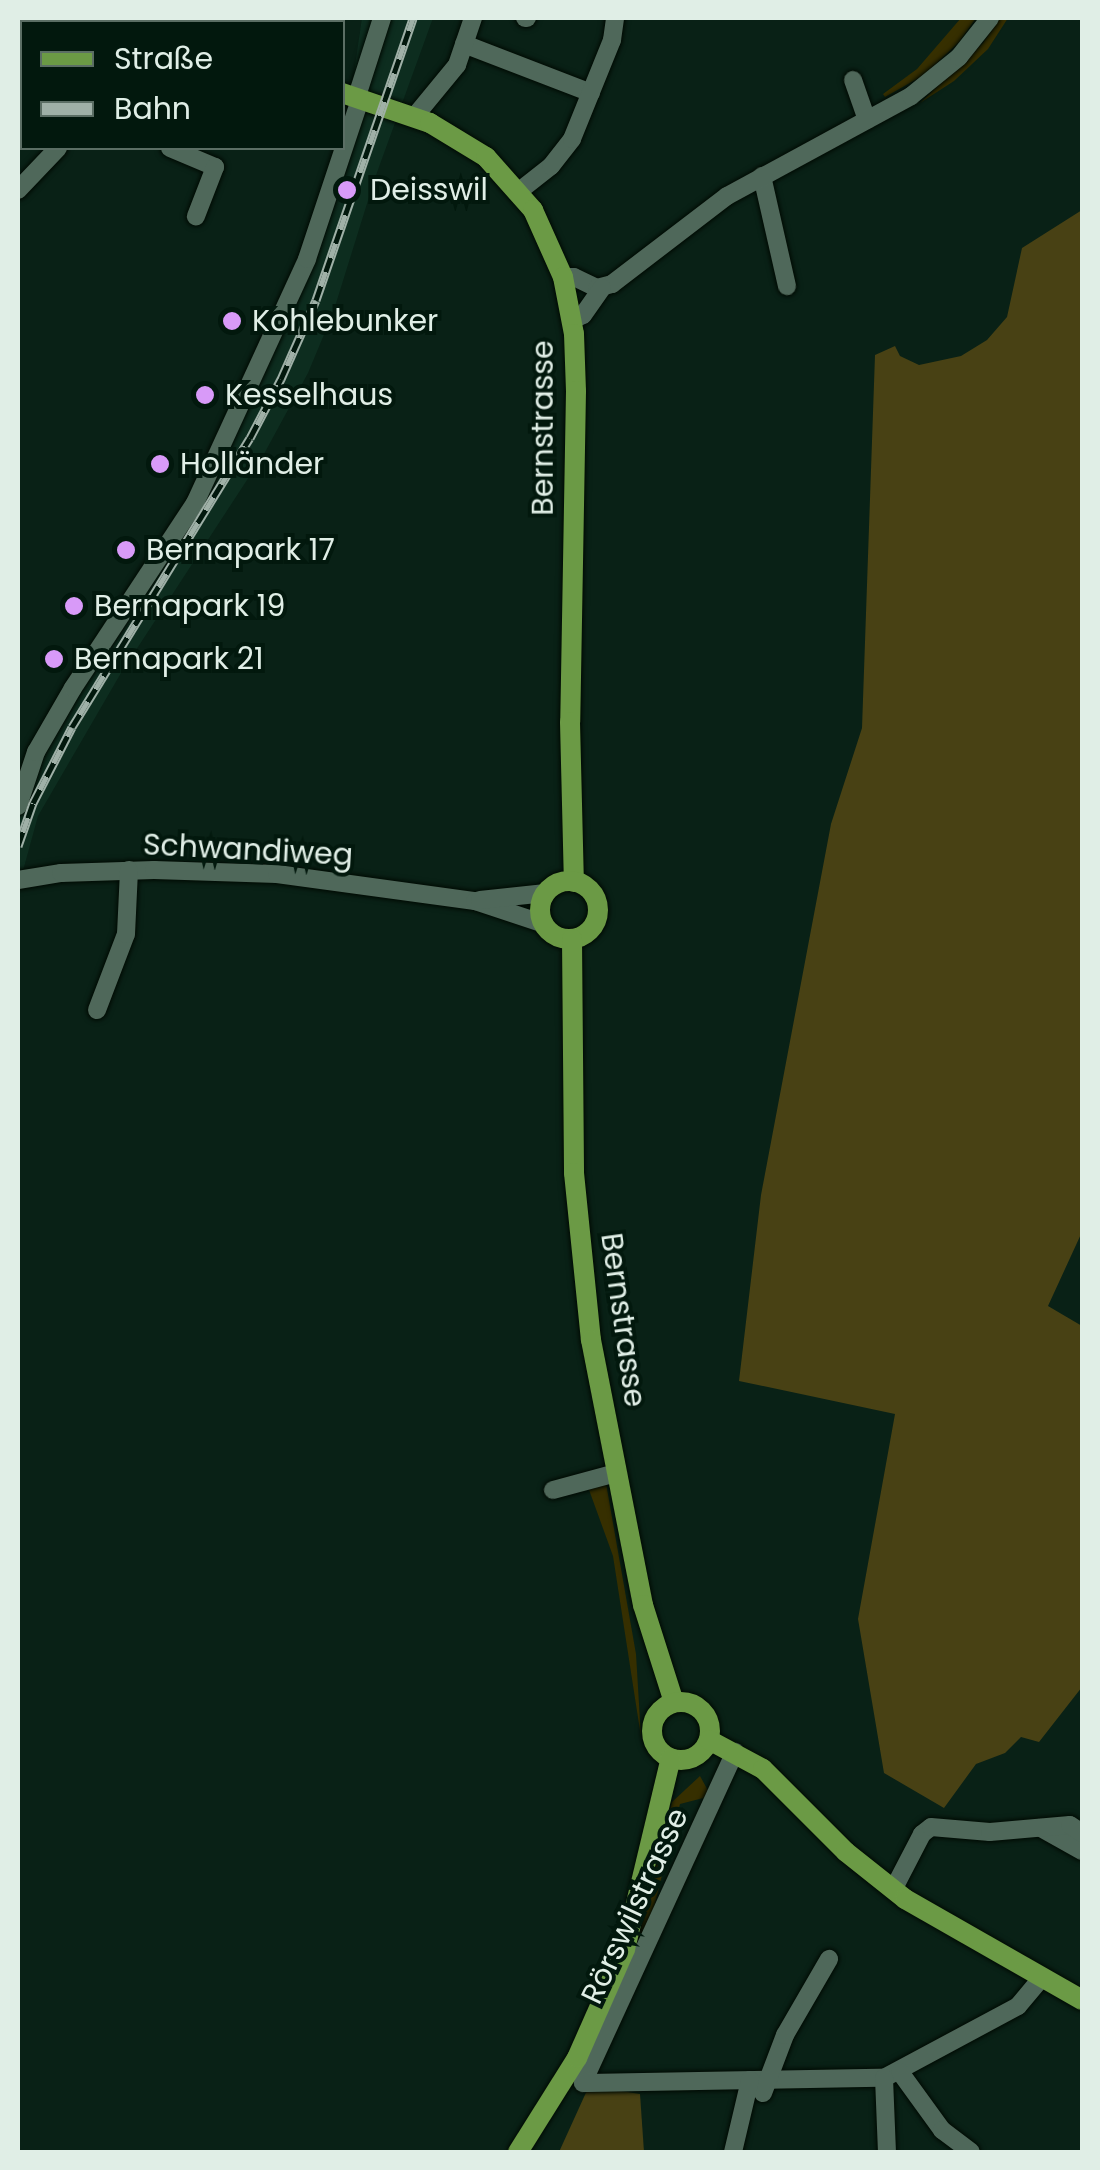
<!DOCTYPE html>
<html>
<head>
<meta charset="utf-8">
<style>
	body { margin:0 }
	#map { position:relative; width:1100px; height:2170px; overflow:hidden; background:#092116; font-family:Poppins,sans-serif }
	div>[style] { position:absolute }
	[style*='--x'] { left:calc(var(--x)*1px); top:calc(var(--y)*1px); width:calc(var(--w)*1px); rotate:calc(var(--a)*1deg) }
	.built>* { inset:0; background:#0d2d1f }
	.green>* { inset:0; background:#362f00 }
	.forest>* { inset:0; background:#484114 }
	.stream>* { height:5px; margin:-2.5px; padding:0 2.5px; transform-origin:2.5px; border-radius:2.5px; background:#064455 }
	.roads { filter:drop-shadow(0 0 2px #000a03) drop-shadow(0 0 2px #000a03) }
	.minor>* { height:18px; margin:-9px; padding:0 9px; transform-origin:9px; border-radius:9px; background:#4f685a }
	.major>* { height:20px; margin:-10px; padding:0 10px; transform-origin:10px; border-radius:10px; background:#6b9a45 }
	.major>.ring { margin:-10px; padding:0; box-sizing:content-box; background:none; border:20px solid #6b9a45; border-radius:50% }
	.rail>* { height:9px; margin-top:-4.5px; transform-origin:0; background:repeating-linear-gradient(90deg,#02180d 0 15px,#9fb0a7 0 30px); box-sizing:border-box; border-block:2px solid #9fb0a7 }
	.dots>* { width:28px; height:28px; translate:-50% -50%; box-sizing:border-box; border:5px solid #02180d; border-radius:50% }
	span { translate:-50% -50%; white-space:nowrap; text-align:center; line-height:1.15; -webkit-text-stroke:8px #02180d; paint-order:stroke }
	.poi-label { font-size:30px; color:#e0eee6 }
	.left { translate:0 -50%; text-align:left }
	.street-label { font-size:30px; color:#e0eee6 }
	.frame { position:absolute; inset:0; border:20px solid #e0eee6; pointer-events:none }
	.legend { position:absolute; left:20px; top:20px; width:325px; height:130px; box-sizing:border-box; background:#02180d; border:2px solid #5b6e64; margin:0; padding:12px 18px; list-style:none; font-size:30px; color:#e0eee6 }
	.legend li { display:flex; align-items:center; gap:20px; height:50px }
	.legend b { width:50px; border:2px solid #5b6e64 }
</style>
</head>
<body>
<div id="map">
	<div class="built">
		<div style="clip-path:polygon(362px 18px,433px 18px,375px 178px,333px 313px,308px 373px,264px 454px,121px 673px,38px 816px,18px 889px,18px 784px,213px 478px,303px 258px,348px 113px)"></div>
	</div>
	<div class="green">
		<div style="clip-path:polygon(961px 18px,976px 18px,959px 42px,924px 75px,885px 97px,883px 94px,917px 69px)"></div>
		<div style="clip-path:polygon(1000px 18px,1008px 18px,988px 49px,954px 81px,920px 103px,983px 43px)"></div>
		<div style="clip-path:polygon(606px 1483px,636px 1654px,641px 1737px,613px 1556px,588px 1487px)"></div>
		<div style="clip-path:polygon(700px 1776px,711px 1796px,680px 1804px,654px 1907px,636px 1948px,672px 1802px)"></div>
	</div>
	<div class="forest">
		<div style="clip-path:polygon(1082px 210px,1082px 1232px,1048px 1306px,1082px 1326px,1082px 1687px,1039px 1742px,1021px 1737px,1005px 1753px,976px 1764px,944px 1808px,884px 1773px,858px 1619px,895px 1414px,739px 1381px,761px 1195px,831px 824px,862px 728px,875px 355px,895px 346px,900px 356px,919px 365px,961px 356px,987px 340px,1007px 317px,1022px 248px)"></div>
		<div style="clip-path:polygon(589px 2086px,640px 2094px,644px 2152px,559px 2152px)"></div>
	</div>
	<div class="stream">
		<div style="--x:218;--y:22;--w:4;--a:-63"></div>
		<div style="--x:299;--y:22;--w:5;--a:-53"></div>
	</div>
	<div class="roads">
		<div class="minor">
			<div style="--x:525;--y:18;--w:2;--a:0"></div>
			<div style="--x:464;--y:44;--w:136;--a:21.1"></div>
			<div style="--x:853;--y:80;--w:42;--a:70.7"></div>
			<div style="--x:357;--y:96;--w:82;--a:-72.2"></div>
			<div style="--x:415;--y:116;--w:66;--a:-50.5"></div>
			<div style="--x:457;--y:65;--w:50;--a:-71.2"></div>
			<div style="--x:170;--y:148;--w:49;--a:22.9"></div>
			<div style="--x:215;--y:167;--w:53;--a:111.2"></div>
			<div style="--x:762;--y:176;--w:113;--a:77.2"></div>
			<div style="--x:18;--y:190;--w:58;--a:-46.4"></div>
			<div style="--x:518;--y:192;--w:42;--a:-38.2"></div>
			<div style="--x:551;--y:166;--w:34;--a:-52"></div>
			<div style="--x:572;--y:139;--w:107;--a:-68"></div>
			<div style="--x:612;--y:40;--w:22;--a:-82"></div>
			<div style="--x:563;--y:277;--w:11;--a:0"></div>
			<div style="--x:574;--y:277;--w:25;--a:26"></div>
			<div style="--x:597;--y:288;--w:16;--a:-15"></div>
			<div style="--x:612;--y:284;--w:145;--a:-37.4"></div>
			<div style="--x:727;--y:196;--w:209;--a:-28.5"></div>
			<div style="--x:911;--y:96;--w:62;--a:-39.1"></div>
			<div style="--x:959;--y:57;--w:50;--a:-51.5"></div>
			<div style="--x:573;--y:320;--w:11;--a:-27"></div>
			<div style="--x:583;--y:315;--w:33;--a:-55"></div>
			<div style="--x:18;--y:806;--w:57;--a:-71.6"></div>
			<div style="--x:36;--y:752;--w:74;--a:-60"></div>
			<div style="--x:73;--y:688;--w:222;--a:-56.6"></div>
			<div style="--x:195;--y:503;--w:268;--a:-65.3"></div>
			<div style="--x:307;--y:259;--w:171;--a:-71.6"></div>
			<div style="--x:18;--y:880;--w:44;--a:-9.2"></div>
			<div style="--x:61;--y:873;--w:93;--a:-1.8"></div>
			<div style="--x:154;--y:870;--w:123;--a:1.9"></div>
			<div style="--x:277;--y:874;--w:200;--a:7.8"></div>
			<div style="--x:475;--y:901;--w:73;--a:18.4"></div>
			<div style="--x:480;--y:900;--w:66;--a:-6.1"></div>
			<div style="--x:97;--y:1010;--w:81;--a:-69.1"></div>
			<div style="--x:126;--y:934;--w:64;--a:-87.3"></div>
			<div style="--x:553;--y:1490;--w:65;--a:-15.1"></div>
			<div style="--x:735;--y:1752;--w:364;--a:114.7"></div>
			<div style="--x:583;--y:2083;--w:301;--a:-1"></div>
			<div style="--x:884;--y:2078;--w:152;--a:-28.2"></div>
			<div style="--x:1018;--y:2006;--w:38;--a:-50"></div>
			<div style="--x:1041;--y:1828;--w:47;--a:29.3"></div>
			<div style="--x:893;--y:1890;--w:63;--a:-62.6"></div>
			<div style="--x:922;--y:1834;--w:11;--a:-38"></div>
			<div style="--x:931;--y:1827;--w:59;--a:4.8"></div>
			<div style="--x:990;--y:1832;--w:80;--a:-5"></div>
			<div style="--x:1070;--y:1825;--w:14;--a:34"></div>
			<div style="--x:900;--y:2072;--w:72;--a:54.1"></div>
			<div style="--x:942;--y:2130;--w:36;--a:37"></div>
			<div style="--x:884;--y:2078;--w:74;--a:87.7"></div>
			<div style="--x:763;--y:2093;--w:62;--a:-69.2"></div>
			<div style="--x:785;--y:2035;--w:88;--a:-59.9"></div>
			<div style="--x:733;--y:2152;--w:74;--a:-76.7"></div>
		</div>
		<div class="major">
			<div style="--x:59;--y:18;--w:6;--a:39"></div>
			<div style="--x:342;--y:93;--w:93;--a:18.8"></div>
			<div style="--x:430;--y:123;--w:66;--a:31.3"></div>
			<div style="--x:486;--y:157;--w:71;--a:48.4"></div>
			<div style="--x:533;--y:210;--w:73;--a:65.9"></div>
			<div style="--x:563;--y:277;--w:58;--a:79.1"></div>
			<div style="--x:574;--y:334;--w:57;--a:88"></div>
			<div style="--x:576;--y:391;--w:331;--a:91"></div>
			<div style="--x:570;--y:722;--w:160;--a:88.6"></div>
			<div class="ring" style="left:540px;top:881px;width:38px;height:38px"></div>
			<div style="--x:572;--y:939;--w:234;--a:89.5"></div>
			<div style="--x:574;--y:1173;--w:168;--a:84.2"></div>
			<div style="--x:591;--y:1340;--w:270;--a:78.9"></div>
			<div style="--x:643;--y:1605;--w:102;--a:72.3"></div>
			<div class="ring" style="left:652px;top:1702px;width:38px;height:38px"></div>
			<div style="--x:709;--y:1740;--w:61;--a:28.2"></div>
			<div style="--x:763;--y:1769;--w:117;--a:45"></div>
			<div style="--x:846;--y:1852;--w:75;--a:38.5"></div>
			<div style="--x:905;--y:1899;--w:204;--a:29.7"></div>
			<div style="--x:518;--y:2152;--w:111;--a:-57.9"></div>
			<div style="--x:577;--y:2058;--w:119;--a:-66.2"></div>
			<div style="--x:625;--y:1949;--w:196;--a:-76.5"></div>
		</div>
	</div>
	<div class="rail">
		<div style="--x:18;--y:846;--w:46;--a:-70.8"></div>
		<div style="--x:33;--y:803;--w:85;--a:-62.8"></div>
		<div style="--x:72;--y:727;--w:339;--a:-58.4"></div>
		<div style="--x:250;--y:438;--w:67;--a:-62.3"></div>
		<div style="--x:281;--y:379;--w:86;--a:-66.1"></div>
		<div style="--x:316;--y:300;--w:298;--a:-71"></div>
	</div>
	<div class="dots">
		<div style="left:347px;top:190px;background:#d89af8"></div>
		<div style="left:232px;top:321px;background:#d89af8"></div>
		<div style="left:205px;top:395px;background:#d89af8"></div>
		<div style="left:160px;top:464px;background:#d89af8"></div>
		<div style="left:126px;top:550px;background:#d89af8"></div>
		<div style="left:74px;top:606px;background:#d89af8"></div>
		<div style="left:54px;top:659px;background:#d89af8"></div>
	</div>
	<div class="poi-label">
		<span class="left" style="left:370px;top:190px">Deisswil</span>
		<span class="left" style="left:252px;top:321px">Kohlebunker</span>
		<span class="left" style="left:225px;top:395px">Kesselhaus</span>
		<span class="left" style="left:180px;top:464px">Holländer</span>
		<span class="left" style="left:146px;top:550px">Bernapark 17</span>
		<span class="left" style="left:94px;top:606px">Bernapark 19</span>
		<span class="left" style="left:74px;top:659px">Bernapark 21</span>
	</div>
	<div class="street-label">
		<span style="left:543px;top:428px;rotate:-90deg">Bernstrasse</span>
		<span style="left:248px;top:850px;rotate:3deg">Schwandiweg</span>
		<span style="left:623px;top:1320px;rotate:82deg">Bernstrasse</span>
		<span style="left:635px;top:1906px;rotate:-65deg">Rörswilstrasse</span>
	</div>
	<div class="frame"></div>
	<ul class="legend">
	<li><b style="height:12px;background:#6b9a45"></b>Straße</li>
	<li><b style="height:12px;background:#9fb0a7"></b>Bahn</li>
	</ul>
</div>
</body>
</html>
